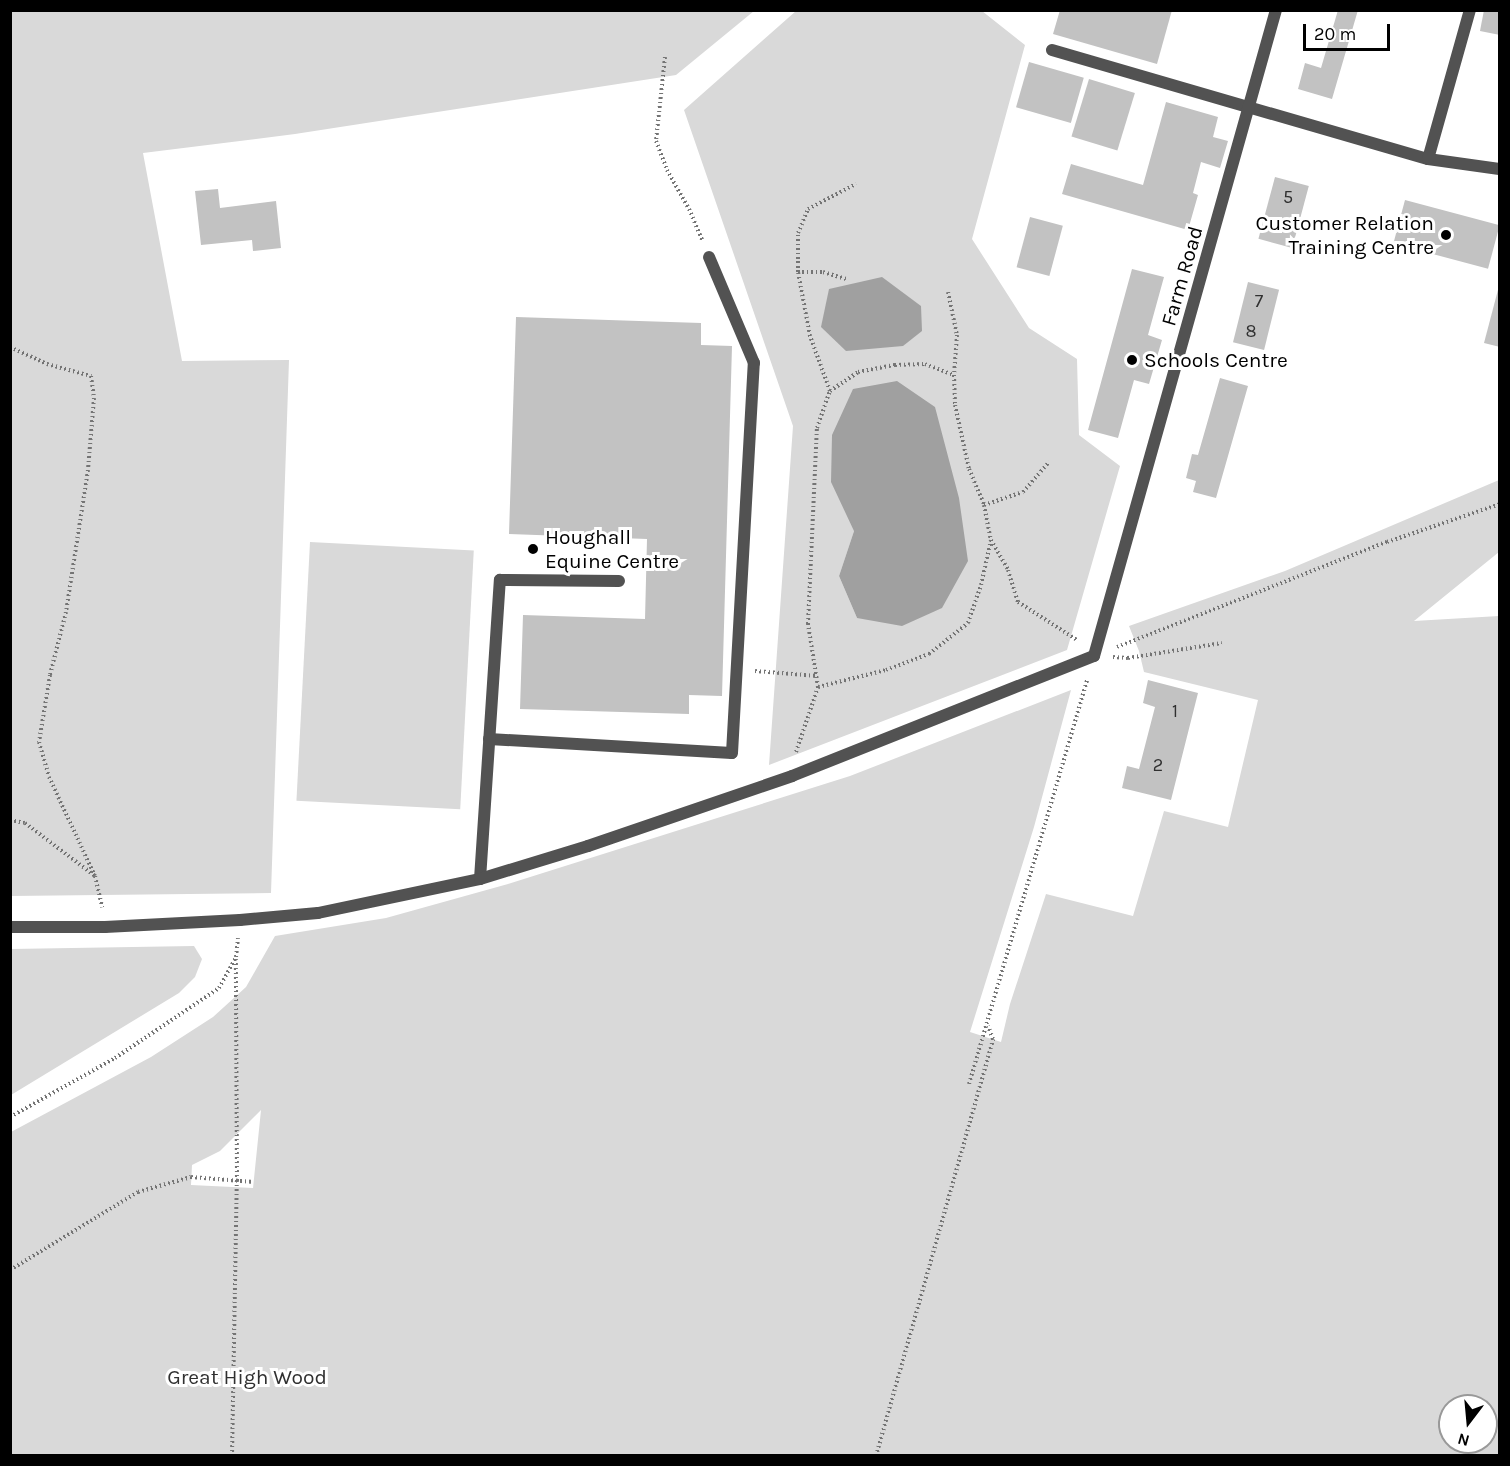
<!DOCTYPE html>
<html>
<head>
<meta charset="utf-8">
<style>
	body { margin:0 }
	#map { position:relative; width:1510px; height:1466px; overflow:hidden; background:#fff; font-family:Karla,sans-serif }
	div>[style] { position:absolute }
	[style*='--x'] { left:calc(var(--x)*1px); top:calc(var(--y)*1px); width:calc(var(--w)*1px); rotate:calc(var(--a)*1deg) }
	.green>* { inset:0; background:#d9d9d9; transform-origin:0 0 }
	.water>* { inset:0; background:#a0a0a0 }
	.building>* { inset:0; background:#c2c2c2; transform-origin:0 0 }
	.path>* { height:4px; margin-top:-2px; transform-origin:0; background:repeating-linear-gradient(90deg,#747474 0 1.5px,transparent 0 4.5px) }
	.lane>* { height:12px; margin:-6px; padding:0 6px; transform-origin:6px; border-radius:6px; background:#525252 }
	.street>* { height:12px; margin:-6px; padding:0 6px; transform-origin:6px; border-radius:6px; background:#525252 }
	.dots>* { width:16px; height:16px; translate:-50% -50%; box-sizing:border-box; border:3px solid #fff; border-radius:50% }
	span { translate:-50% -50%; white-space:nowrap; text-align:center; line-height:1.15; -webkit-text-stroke:6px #fff; paint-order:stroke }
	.number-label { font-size:18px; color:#303030 }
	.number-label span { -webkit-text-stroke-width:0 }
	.poi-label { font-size:21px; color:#000 }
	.right { translate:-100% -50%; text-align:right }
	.left { translate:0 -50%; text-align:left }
	.street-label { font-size:21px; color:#000 }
	.park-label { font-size:21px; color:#303030 }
	.frame { position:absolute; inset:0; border:12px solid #000; pointer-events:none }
	.north { position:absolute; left:1438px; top:1394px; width:60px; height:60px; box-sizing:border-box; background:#fff; border:2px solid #999; border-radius:50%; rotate:196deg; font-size:16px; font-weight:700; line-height:24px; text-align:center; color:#000 }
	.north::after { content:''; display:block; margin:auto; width:21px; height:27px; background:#000; clip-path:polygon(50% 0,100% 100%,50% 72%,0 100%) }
	.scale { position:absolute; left:1303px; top:24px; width:87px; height:27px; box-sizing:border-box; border:3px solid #000; border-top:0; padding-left:8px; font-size:18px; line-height:21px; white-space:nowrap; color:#000; -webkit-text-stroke:4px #fff; paint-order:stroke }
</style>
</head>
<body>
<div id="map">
	<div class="green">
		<div style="clip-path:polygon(10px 11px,754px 11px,676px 75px,295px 134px,143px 153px,182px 361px,289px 360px,271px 893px,11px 896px)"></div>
		<div style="clip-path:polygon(evenodd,796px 11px,982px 11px,1025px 45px,972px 239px,1029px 328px,1077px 359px,1079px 435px,1120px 466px,1067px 650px,769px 765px,793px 426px,684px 110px,796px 11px,854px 531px,857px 618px,839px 576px,854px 531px)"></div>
		<div style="clip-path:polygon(evenodd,1499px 480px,1499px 552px,1414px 621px,1499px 616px,1499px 1455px,11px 1455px,11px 1132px,151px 1057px,213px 1017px,246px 987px,275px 936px,386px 918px,508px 884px,850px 776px,1071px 690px,1034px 827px,970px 1032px,1001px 1042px,1010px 1004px,1046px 894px,1133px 916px,1164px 811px,1228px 827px,1258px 700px,1144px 672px,1139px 651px,1129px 626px,1285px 571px,1499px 480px,261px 1110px,253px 1188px,191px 1185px,192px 1165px,220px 1151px,261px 1110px,1499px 480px,1450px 1406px,1486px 1406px,1486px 1442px,1450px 1442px,1450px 1406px)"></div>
		<div style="left:310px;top:542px;width:164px;height:259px;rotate:3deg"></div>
		<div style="clip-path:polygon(194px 946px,202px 959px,195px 977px,179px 993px,11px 1095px,11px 949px)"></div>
	</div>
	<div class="water">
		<div style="clip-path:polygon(882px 277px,921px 306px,922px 331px,903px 346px,846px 351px,821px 327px,829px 289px)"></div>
		<div style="clip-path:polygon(897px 381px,935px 407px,959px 498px,968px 561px,942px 608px,902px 626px,857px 618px,839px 576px,854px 531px,831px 482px,832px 435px,853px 389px)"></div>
	</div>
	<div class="building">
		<div style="clip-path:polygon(1060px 10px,1172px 10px,1157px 64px,1053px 34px)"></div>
		<div style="clip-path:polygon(1338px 10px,1358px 10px,1332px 99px,1298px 89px,1305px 63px,1321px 68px)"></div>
		<div style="clip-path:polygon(1484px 10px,1500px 10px,1500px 35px,1480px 31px)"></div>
		<div style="left:1029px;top:62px;width:57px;height:47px;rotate:16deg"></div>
		<div style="left:1089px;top:79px;width:48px;height:60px;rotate:17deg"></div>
		<div style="clip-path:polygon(1166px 102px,1218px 117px,1213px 137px,1228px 141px,1220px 168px,1201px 162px,1193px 193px,1198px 195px,1188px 230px,1062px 194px,1071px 164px,1143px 185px)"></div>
		<div style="left:1275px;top:177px;width:35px;height:64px;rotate:15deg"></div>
		<div style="clip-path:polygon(218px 189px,220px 208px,276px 201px,281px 248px,253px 251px,252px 240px,201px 245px,195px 191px)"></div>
		<div style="left:1405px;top:200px;width:98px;height:45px;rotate:15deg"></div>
		<div style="left:1030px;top:217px;width:34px;height:52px;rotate:15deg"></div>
		<div style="clip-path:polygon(1132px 269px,1164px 277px,1148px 335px,1162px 340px,1149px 384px,1134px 380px,1118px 438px,1088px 430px)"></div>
		<div style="left:1248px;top:282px;width:32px;height:62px;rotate:14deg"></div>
		<div style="clip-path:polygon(1499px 286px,1500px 286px,1500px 347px,1484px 343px)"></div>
		<div style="clip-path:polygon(516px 317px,701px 323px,701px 345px,732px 346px,722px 696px,689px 695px,689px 714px,520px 709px,523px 615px,645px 619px,647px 539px,509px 534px)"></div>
		<div style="clip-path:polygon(1220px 378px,1248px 386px,1216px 498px,1193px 492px,1196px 481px,1186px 478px,1192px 454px,1198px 455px)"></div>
		<div style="clip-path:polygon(1148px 680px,1198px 693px,1171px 800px,1122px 788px,1127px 766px,1139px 769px,1155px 707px,1143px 703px)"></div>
	</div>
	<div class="path">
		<div style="--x:665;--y:57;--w:84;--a:96.1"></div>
		<div style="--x:656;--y:141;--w:31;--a:69"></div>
		<div style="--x:667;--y:170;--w:45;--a:60.6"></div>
		<div style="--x:689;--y:209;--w:34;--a:67"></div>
		<div style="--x:798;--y:272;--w:25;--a:0"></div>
		<div style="--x:823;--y:272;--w:24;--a:17"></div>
		<div style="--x:948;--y:292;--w:44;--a:78.2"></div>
		<div style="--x:957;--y:335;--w:40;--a:94.3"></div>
		<div style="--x:10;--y:347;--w:41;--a:24.7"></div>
		<div style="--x:47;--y:364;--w:46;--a:15.3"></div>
		<div style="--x:91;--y:376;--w:22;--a:82"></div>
		<div style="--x:94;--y:398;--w:72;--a:94.8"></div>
		<div style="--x:88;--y:470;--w:144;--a:98.8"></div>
		<div style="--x:66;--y:612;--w:65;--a:104.3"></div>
		<div style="--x:50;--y:675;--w:68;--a:99.3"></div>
		<div style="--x:39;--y:742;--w:36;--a:74"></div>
		<div style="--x:49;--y:777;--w:109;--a:65.1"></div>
		<div style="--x:830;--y:391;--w:59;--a:-110"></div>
		<div style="--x:810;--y:336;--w:65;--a:-100.6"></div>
		<div style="--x:798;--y:272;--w:39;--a:-90"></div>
		<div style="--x:798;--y:233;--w:26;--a:-67"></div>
		<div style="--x:808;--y:209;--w:54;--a:-27.5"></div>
		<div style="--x:984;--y:505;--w:41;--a:-18.4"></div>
		<div style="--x:1023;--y:492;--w:40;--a:-49"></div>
		<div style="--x:1117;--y:647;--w:290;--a:-21.3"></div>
		<div style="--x:1387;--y:542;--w:119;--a:-18.6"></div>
		<div style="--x:1113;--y:657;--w:15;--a:4"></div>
		<div style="--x:1128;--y:658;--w:95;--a:-9.1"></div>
		<div style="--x:755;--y:671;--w:62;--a:4.6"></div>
		<div style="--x:818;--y:687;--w:70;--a:-14"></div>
		<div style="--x:886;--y:670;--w:46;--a:-20.4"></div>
		<div style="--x:929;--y:654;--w:50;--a:-38.5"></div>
		<div style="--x:968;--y:623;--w:40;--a:-71.1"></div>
		<div style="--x:981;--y:585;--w:46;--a:-77.5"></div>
		<div style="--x:796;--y:752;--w:69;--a:-71.3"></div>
		<div style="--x:818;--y:687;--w:64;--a:-99"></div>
		<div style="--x:808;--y:624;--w:196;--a:-87.4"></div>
		<div style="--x:817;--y:428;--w:39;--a:-71"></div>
		<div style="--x:830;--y:391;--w:34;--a:-34"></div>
		<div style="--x:858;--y:372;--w:38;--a:-11"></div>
		<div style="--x:895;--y:365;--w:30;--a:-2"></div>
		<div style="--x:925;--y:364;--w:31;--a:21"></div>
		<div style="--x:954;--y:375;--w:30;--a:88"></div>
		<div style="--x:955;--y:405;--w:66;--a:77.7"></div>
		<div style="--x:969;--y:469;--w:39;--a:67"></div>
		<div style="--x:984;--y:505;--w:36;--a:79"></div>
		<div style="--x:991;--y:540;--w:34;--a:60"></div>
		<div style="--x:1008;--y:570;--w:34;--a:73"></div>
		<div style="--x:1018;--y:602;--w:70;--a:32.8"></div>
		<div style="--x:10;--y:820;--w:15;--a:11"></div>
		<div style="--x:25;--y:823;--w:88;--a:37.1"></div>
		<div style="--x:95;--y:876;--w:32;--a:77"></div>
		<div style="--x:969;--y:1084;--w:421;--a:-73.7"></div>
		<div style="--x:10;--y:1117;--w:120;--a:-29.3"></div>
		<div style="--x:115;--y:1058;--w:125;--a:-33.9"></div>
		<div style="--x:219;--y:988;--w:35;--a:-61"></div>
		<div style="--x:236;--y:957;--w:19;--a:-84"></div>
		<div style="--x:10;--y:1270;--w:150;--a:-31.4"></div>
		<div style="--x:138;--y:1192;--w:55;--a:-15.8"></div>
		<div style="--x:191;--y:1177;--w:63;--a:4.5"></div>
		<div style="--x:232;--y:1456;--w:275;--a:-89"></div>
		<div style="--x:237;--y:1181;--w:224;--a:-90.3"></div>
		<div style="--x:876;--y:1456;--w:433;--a:-74.3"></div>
		<div style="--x:993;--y:1039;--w:14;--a:-111"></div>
	</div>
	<div class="lane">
		<div style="--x:1052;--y:50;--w:391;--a:16.2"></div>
		<div style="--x:1428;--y:159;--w:72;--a:8"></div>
		<div style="--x:1428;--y:159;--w:155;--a:-74.3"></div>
		<div style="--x:489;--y:739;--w:243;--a:3.3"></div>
		<div style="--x:732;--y:753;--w:391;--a:-86.8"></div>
		<div style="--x:754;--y:363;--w:115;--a:-113"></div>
		<div style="--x:480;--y:879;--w:300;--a:-86.2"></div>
		<div style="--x:500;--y:580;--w:119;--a:0.5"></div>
		<div style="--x:240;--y:920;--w:78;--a:-5.1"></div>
		<div style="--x:318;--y:913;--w:166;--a:-11.9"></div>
		<div style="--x:480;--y:879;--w:113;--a:-17"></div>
		<div style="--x:588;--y:846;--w:216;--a:-18.9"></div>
		<div style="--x:792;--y:776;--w:325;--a:-21.7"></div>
		<div style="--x:1094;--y:656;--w:671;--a:-74.27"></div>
	</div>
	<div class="street">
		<div style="--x:10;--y:927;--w:95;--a:0"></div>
		<div style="--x:105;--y:927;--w:135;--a:-3"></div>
	</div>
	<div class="dots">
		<div style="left:1446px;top:235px;background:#000"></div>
		<div style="left:1132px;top:360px;background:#000"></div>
		<div style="left:533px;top:549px;background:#000"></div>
	</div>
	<div class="number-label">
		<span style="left:1288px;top:197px">5</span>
		<span style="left:1259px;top:301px">7</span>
		<span style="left:1251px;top:331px">8</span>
		<span style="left:1175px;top:711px">1</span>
		<span style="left:1158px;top:765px">2</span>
	</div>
	<div class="poi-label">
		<span class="right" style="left:1434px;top:235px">Customer Relation<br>Training Centre</span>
		<span class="left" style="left:1144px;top:360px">Schools Centre</span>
		<span class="left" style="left:545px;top:549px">Houghall<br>Equine Centre</span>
	</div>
	<div class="street-label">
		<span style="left:1182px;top:276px;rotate:-74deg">Farm Road</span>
	</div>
	<div class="park-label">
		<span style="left:247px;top:1377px">Great High Wood</span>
	</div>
	<div class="frame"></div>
	<div class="north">N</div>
	<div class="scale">20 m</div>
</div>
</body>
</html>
